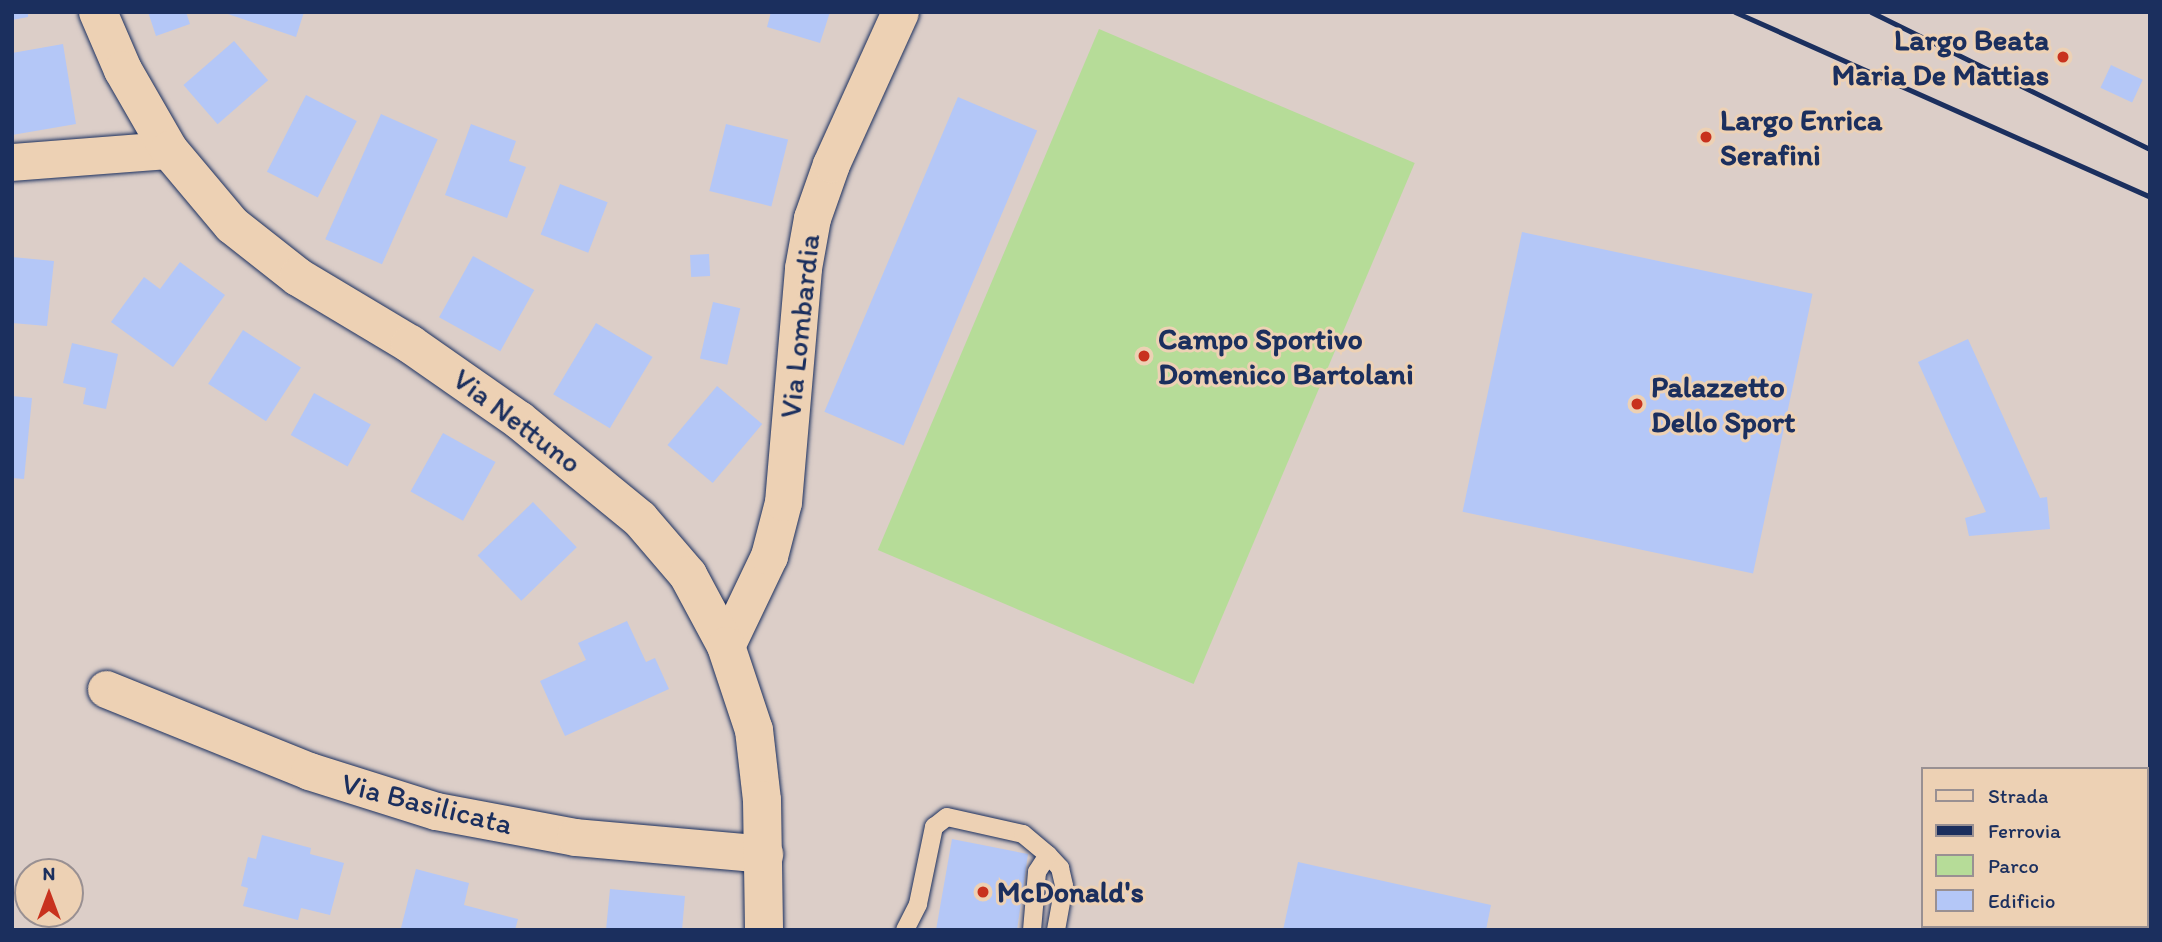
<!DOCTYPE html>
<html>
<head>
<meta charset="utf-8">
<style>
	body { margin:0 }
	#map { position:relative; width:2162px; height:942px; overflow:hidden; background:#dccec8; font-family:Itim,sans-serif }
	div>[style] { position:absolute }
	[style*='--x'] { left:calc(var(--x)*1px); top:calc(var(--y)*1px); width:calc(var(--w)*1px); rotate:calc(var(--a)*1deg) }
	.green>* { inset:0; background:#b6dc98; transform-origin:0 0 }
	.building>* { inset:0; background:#b4c7f7; transform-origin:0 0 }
	.roads { filter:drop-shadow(0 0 2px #1b2f5e) drop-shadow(0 0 2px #1b2f5e) }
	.service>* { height:18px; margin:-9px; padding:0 9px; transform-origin:9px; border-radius:9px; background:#edd1b4 }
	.minor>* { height:37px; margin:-18.5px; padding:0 18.5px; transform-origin:18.5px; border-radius:18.5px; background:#edd1b4 }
	.tertiary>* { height:38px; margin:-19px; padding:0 19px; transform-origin:19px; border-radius:19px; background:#edd1b4 }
	.rail>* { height:5px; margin:-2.5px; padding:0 2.5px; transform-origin:2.5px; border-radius:2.5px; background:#1b2f5e }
	.dots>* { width:19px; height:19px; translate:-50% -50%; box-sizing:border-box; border:4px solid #edd1b4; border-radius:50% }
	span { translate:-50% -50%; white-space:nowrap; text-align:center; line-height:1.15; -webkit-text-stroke:6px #edd1b4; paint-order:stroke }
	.poi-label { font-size:30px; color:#1b2f5e; font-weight:700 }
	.right { translate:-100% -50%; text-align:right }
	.left { translate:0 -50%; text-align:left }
	.street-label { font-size:30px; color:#1b2f5e }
	.frame { position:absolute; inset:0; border:14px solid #1b2f5e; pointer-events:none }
	.legend { position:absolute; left:1921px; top:767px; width:228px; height:161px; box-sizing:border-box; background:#edd1b4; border:2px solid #999092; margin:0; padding:9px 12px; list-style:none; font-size:21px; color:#1b2f5e }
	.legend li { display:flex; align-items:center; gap:14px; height:35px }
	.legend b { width:35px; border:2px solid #999092 }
	.north { position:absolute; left:14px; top:858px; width:70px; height:70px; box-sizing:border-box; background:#edd1b4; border:2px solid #999092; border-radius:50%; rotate:0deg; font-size:19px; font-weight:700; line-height:28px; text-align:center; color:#1b2f5e }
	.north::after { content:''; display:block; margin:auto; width:24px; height:32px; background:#c8321e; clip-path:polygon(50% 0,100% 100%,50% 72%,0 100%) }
</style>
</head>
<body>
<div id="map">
	<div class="green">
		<div style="left:1099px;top:29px;width:343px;height:566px;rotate:23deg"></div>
	</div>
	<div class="building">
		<div style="clip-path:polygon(12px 12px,28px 12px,28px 17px,12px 20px)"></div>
		<div style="clip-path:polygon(148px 12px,186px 12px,190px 24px,156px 36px)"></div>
		<div style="clip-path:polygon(222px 12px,304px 12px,296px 37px)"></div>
		<div style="clip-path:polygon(771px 12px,830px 12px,820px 43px,767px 27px)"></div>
		<div style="left:234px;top:41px;width:52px;height:67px;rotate:49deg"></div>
		<div style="clip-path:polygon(63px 44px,76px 124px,12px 135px,12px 53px)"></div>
		<div style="left:2111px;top:65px;width:35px;height:25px;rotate:25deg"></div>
		<div style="left:306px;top:95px;width:57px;height:86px;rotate:27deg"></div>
		<div style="left:958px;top:97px;width:86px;height:342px;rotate:23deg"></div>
		<div style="left:381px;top:114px;width:62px;height:137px;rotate:24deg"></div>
		<div style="clip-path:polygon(471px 124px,516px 141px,509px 161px,526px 167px,507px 218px,445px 195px)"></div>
		<div style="left:726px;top:124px;width:64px;height:69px;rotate:14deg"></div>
		<div style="left:560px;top:184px;width:51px;height:54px;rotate:21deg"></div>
		<div style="left:1522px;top:232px;width:297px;height:286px;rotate:12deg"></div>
		<div style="left:709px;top:254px;width:22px;height:19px;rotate:87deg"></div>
		<div style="left:473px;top:256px;width:70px;height:70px;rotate:29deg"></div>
		<div style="clip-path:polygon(12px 257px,54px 261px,47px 326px,12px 323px)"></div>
		<div style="clip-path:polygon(180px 262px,225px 295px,173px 367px,111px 322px,144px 277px,160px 289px)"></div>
		<div style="left:713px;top:302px;width:28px;height:58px;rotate:13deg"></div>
		<div style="left:596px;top:323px;width:66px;height:83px;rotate:31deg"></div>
		<div style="left:243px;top:330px;width:69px;height:64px;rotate:33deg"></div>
		<div style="clip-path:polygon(1968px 339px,2040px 498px,2047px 497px,2050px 529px,1969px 536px,1965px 518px,1986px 512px,1918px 362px)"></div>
		<div style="clip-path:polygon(72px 343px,118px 354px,106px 409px,83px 404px,86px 388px,63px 383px)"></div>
		<div style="left:717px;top:386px;width:59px;height:77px;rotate:40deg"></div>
		<div style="left:314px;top:393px;width:65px;height:48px;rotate:29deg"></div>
		<div style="clip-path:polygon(12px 396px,32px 398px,24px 479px,12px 478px)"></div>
		<div style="left:443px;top:433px;width:60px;height:67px;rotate:29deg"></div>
		<div style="left:533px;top:502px;width:63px;height:77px;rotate:46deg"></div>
		<div style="clip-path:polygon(627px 621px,646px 662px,655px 658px,669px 689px,565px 736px,540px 681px,586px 660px,578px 643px)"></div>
		<div style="clip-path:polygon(262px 835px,311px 848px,310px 854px,344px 863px,330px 915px,301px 908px,298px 920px,243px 906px,248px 888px,241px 886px,248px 857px,256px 859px)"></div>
		<div style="clip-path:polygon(952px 839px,1028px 854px,1017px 930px,936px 930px)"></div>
		<div style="clip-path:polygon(1298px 862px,1491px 905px,1486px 930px,1283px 930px)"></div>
		<div style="clip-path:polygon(416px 869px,469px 883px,464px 905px,518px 919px,515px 930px,401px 928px)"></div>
		<div style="clip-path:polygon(610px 889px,685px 896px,682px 930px,606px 930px)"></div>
	</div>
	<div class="roads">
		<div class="service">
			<div style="--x:1048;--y:855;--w:18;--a:47"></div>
			<div style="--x:1060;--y:868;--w:18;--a:77"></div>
			<div style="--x:1064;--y:886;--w:45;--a:100.3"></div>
			<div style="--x:905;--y:930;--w:29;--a:-63"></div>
			<div style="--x:918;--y:904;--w:79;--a:-78.3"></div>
			<div style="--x:934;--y:827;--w:16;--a:-38"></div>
			<div style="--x:947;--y:817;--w:78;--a:12.6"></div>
			<div style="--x:1023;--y:834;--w:33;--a:40"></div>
			<div style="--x:1048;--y:855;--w:20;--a:123"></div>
			<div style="--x:1037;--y:872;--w:58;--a:94.9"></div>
		</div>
		<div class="minor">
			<div style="--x:12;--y:162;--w:157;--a:-4.4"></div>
			<div style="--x:726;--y:646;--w:100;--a:-64.5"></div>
			<div style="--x:769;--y:556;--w:56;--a:-75.5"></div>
			<div style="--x:783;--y:502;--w:235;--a:-85.1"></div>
			<div style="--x:803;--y:268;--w:51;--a:-79.8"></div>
			<div style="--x:812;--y:218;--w:57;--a:-70.6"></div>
			<div style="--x:831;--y:164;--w:167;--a:-65.6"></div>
			<div style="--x:106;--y:689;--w:219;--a:22"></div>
			<div style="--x:309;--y:771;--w:133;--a:17.5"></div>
			<div style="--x:436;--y:811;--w:141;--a:10.6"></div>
			<div style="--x:575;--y:837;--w:190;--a:5.1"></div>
		</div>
		<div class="tertiary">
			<div style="--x:98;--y:12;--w:63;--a:66.7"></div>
			<div style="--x:123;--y:70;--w:92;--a:60.1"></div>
			<div style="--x:169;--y:150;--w:98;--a:50"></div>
			<div style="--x:232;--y:225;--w:84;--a:38.2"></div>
			<div style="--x:298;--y:277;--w:131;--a:30.9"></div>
			<div style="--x:410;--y:344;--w:133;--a:34.9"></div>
			<div style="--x:519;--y:420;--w:156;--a:39.3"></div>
			<div style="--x:640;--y:519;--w:74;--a:49.4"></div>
			<div style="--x:688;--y:575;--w:81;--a:61.8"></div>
			<div style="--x:726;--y:646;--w:89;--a:71.6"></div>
			<div style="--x:754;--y:730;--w:70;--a:83.5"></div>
			<div style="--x:762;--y:800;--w:130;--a:89.1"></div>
		</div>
	</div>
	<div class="rail">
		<div style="--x:1735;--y:12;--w:454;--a:24"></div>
		<div style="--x:1871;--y:12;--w:311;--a:26.2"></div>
	</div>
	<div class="dots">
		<div style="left:2063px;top:57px;background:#c8321e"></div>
		<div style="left:1706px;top:137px;background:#c8321e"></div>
		<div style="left:1144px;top:356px;background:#c8321e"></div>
		<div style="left:1637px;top:404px;background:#c8321e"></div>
		<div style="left:983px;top:892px;background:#c8321e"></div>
	</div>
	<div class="poi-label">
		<span class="right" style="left:2049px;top:57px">Largo Beata<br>Maria De Mattias</span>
		<span class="left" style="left:1720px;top:137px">Largo Enrica<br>Serafini</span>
		<span class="left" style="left:1158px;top:356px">Campo Sportivo<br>Domenico Bartolani</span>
		<span class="left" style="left:1651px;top:404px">Palazzetto<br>Dello Sport</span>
		<span class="left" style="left:997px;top:892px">McDonald's</span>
	</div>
	<div class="street-label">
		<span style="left:800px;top:326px;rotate:-84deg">Via Lombardia</span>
		<span style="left:517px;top:421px;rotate:37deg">Via Nettuno</span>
		<span style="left:427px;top:804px;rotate:14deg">Via Basilicata</span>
	</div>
	<div class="frame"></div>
	<ul class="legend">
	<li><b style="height:9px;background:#edd1b4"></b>Strada</li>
	<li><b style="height:9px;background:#1b2f5e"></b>Ferrovia</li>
	<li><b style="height:19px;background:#b6dc98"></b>Parco</li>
	<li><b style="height:19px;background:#b4c7f7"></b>Edificio</li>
	</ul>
	<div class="north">N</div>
</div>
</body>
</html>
